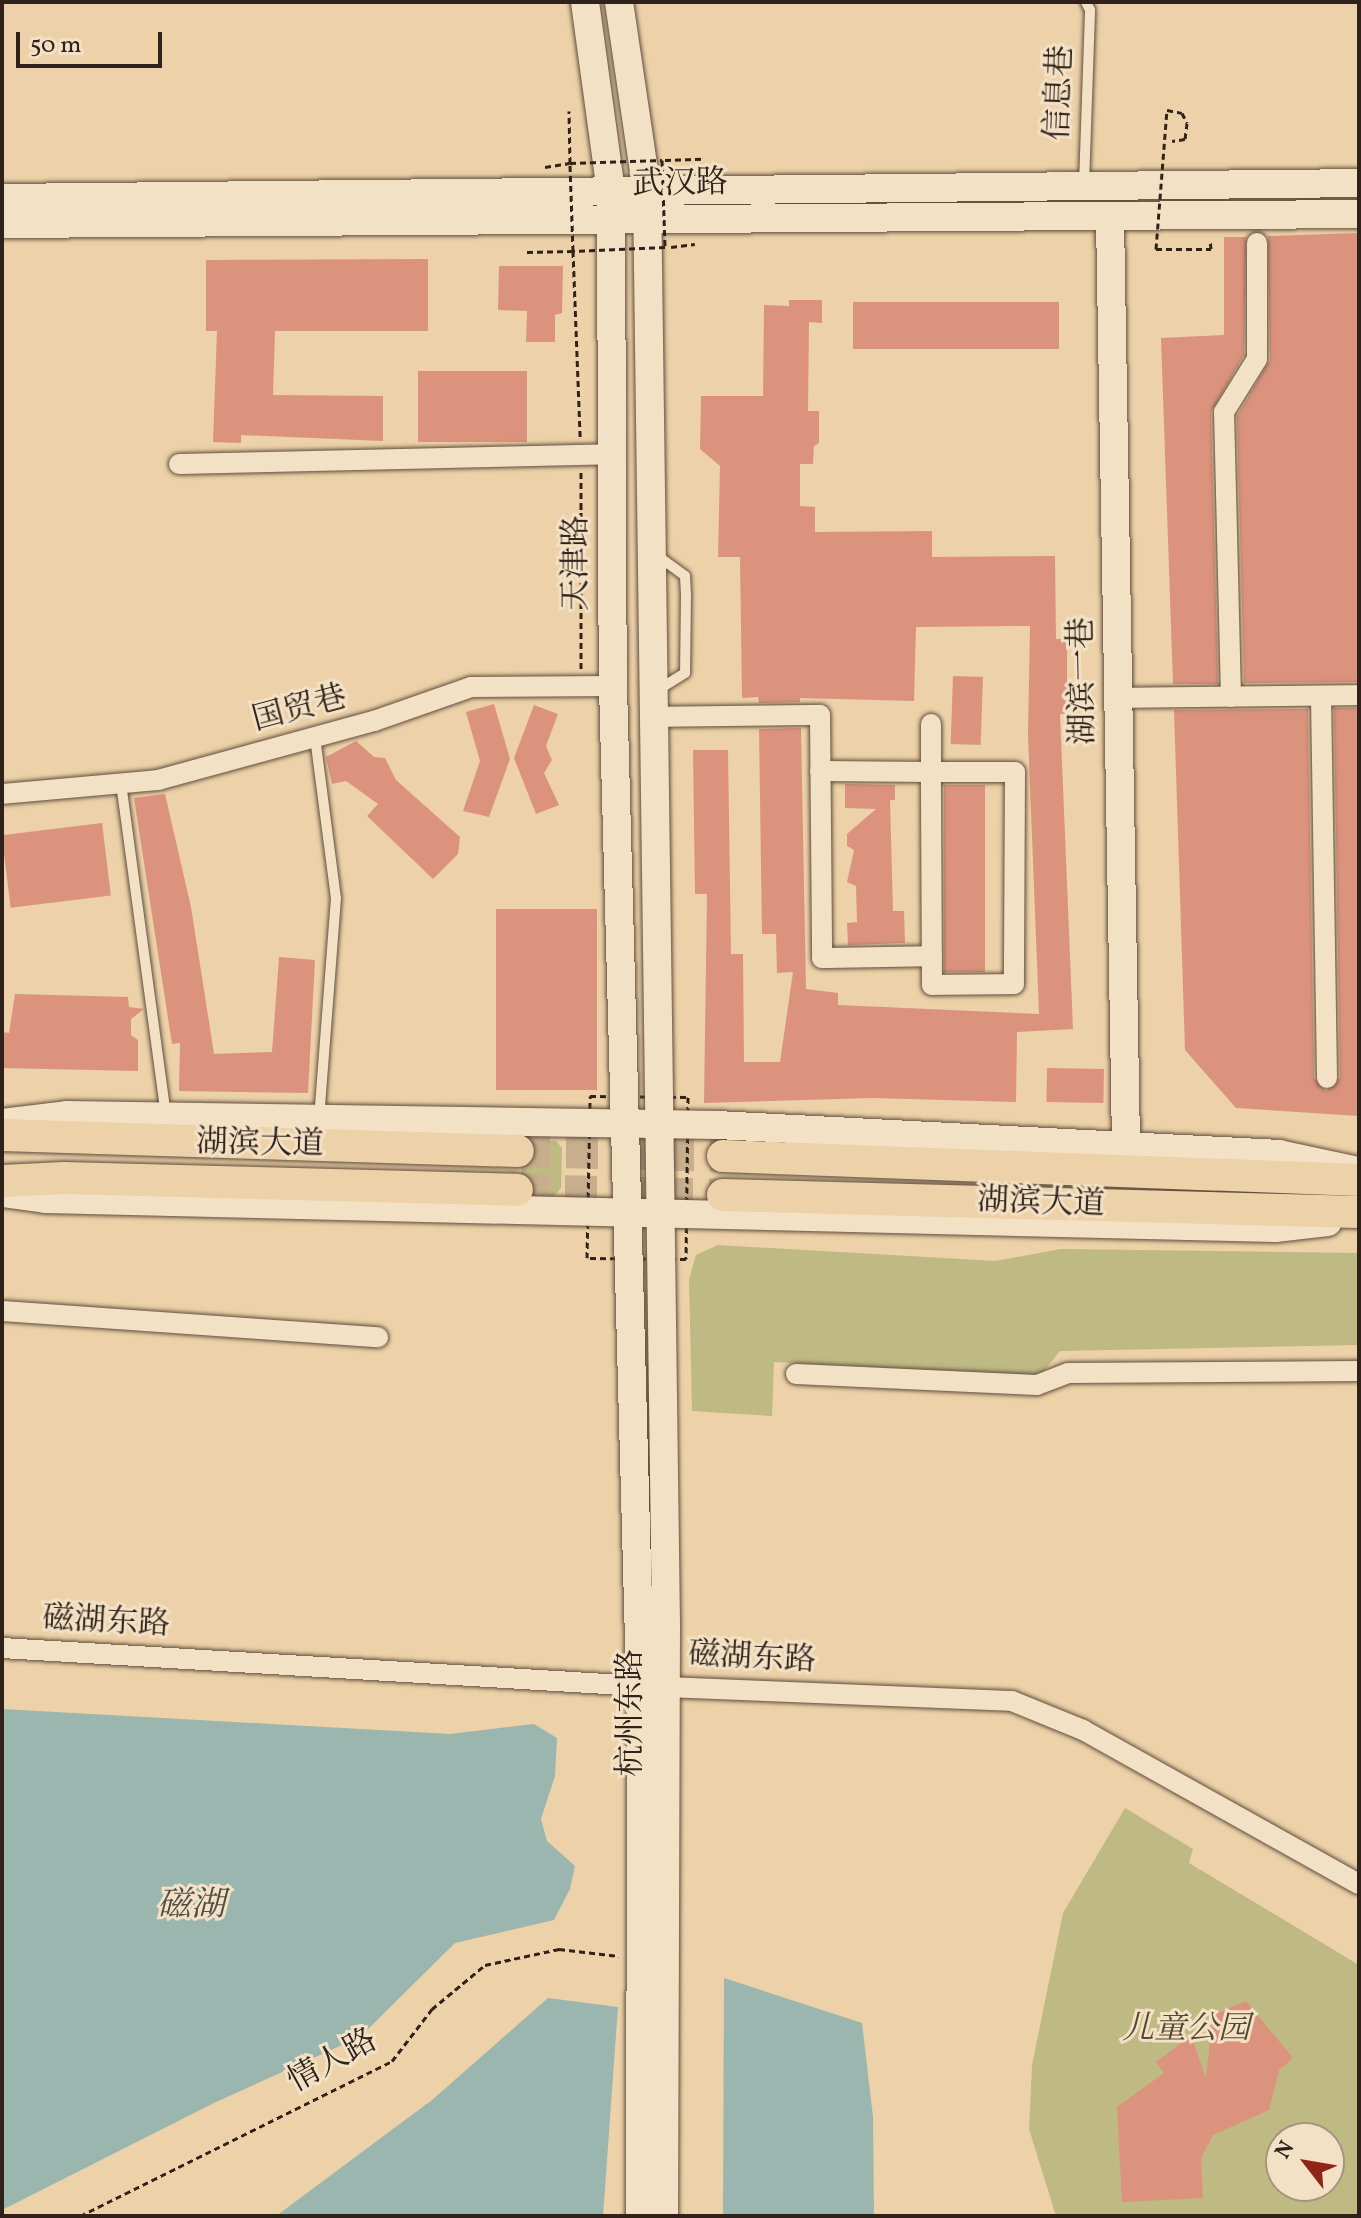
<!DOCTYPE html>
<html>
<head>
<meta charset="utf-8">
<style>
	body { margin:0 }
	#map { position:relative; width:1361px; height:2218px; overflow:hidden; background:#edd1a8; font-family:Vollkorn,"Noto Serif SC",serif }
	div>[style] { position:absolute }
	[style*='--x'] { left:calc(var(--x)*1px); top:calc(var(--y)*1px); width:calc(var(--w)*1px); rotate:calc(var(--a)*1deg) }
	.green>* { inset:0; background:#bfb983 }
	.water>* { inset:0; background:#9ab6ae }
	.building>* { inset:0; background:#db937d; transform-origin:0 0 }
	.primary-tunnel>* { height:32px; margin-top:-16px; transform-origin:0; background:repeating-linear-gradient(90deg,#c7ae8c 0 32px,transparent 0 48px) }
	.path>* { height:3px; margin-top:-1.5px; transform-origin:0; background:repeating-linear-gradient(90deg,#30221a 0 6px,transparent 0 10px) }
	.roads { filter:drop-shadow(0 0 2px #5f4e3e) drop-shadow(0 0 2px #5f4e3e) }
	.lane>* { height:10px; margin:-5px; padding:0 5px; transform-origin:5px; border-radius:5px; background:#f3e1c6 }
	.street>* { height:20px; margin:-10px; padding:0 10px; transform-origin:10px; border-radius:10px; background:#f3e1c6 }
	.secondary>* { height:28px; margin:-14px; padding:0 14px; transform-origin:14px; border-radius:14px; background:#f3e1c6 }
	.primary>* { height:32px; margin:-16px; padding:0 16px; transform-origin:16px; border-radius:16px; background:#edd1a8 }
	.path-bridge>* { height:3px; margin-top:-1.5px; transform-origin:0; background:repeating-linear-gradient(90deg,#30221a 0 6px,transparent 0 10px) }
	span { translate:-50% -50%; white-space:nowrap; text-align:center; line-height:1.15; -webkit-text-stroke:6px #f3e1c6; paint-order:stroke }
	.street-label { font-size:32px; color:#30221a }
	.park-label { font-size:32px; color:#544834; font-style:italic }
	.water-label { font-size:34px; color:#504e46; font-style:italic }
	.frame { position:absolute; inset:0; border:4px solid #30221a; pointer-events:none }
	.north { position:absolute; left:1265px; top:2122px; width:80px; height:80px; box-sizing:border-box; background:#f3e1c6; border:2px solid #a59581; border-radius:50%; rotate:301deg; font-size:22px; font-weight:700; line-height:32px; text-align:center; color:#30221a }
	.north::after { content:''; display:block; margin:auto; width:28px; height:36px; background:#8f2418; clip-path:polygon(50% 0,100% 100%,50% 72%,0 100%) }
	.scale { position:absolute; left:16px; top:32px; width:146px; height:36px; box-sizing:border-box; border:4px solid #30221a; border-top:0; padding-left:10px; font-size:24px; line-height:28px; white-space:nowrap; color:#30221a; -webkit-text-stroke:6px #f3e1c6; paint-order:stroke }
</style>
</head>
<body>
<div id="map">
	<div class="green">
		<div style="clip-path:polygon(523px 1140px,556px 1141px,562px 1148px,561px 1188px,552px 1198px,520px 1198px)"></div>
		<div style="clip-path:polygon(718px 1245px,995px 1261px,1061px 1249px,1359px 1253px,1359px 1345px,1060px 1351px,1040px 1376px,774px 1362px,772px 1416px,692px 1411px,689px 1279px,696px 1255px)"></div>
		<div style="clip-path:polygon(evenodd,1125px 1808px,1193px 1849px,1189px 1863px,1359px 1965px,1359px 2216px,1056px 2216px,1029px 2129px,1032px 2065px,1063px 1913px,1125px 1808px,1281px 2138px,1329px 2138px,1329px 2186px,1281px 2186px,1281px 2138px)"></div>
	</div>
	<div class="water">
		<div style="clip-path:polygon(2px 1709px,450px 1734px,534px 1724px,557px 1738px,555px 1776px,541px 1819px,547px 1841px,575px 1866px,570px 1889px,554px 1920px,455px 1943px,360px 2037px,216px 2102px,2px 2210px)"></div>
		<div style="clip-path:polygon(724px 1978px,862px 2023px,873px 2117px,874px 2216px,723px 2216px)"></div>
		<div style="clip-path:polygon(548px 1998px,618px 2007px,603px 2216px,276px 2216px,432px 2100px)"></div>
	</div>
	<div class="building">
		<div style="clip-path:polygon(1359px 233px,1359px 682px,1244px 683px,1237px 416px,1270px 360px,1268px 236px)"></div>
		<div style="clip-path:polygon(1224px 237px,1246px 237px,1244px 355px,1211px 412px,1218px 684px,1173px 684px,1161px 338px,1224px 335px)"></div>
		<div style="clip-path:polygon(428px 259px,428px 331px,275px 331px,273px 395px,383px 396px,383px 441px,241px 435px,241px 443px,213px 442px,217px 331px,206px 331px,206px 260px)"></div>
		<div style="clip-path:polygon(499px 266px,563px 266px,562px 313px,555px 315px,555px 342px,526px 342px,527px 311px,498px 310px)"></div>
		<div style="clip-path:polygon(789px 300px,822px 300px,822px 323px,809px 322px,808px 411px,819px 411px,819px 443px,814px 446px,813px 464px,800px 464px,800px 506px,815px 507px,815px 532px,932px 531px,932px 557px,1055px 556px,1056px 639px,1067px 639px,1067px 714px,1060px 714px,1073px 1029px,1017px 1032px,1016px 1102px,872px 1098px,704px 1103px,707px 894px,695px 894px,693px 750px,728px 750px,731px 954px,743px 954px,744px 1062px,780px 1062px,793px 972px,777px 973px,776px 934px,762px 934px,759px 729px,801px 728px,806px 989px,838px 993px,838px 1005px,1039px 1014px,1028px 735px,1030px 626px,916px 627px,914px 701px,800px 698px,800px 702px,759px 703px,758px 697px,742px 698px,740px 557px,718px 557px,720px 466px,700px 449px,701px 396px,763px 396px,764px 305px,789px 306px)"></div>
		<div style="left:853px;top:302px;width:206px;height:47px"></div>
		<div style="left:418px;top:371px;width:109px;height:71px"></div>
		<div style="left:953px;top:676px;width:30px;height:68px;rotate:2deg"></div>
		<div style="clip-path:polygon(494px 704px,510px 759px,489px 817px,463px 811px,480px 761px,466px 712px)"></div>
		<div style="clip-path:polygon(534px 705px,558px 714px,546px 746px,552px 760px,544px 773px,559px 805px,536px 814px,514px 758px)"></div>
		<div style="clip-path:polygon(1334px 708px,1359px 708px,1359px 1116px,1236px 1108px,1185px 1050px,1174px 710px,1308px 709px,1314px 1078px,1326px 1091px,1340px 1078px)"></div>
		<div style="clip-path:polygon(356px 741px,374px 757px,385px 758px,396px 780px,460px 837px,458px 854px,433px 879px,367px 816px,378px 804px,346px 781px,332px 784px,326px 757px)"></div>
		<div style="clip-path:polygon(845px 784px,895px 785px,895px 800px,890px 800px,893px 911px,904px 911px,905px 943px,848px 945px,847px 923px,857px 922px,856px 886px,847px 882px,854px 850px,847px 846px,847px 834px,876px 809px,845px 808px)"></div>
		<div style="left:944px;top:785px;width:41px;height:187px"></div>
		<div style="clip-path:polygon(165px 794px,191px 907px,214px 1054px,272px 1052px,279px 957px,315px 960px,308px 1093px,179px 1091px,180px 1043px,172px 1044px,134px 798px)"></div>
		<div style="left:102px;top:823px;width:73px;height:101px;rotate:83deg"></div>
		<div style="left:496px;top:909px;width:101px;height:181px"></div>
		<div style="clip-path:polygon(15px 994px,128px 997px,129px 1007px,144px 1009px,131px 1019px,131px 1035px,138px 1040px,138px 1071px,2px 1068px,2px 1032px,9px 1033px)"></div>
		<div style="left:1047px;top:1068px;width:57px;height:34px;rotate:1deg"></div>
		<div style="clip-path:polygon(1246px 2001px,1293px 2058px,1279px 2070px,1269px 2110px,1213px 2135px,1201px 2158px,1203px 2198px,1122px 2202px,1117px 2107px,1164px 2073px,1156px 2062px,1191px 2036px,1206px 2078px,1213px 2015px)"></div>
	</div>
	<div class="primary-tunnel">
		<div style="--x:518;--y:1151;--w:205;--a:1.4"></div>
		<div style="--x:517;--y:1190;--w:206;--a:1.4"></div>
	</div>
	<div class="path">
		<div style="--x:1167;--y:110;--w:15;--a:11"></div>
		<div style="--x:1182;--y:113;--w:11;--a:63"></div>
		<div style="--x:1187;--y:123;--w:16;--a:97"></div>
		<div style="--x:1185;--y:139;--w:13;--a:171"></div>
		<div style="--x:665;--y:160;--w:38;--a:-2"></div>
		<div style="--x:545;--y:167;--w:25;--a:-9"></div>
		<div style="--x:570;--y:163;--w:52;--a:-91.1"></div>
		<div style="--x:671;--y:247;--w:24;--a:-7"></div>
		<div style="--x:1156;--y:249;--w:55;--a:0"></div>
		<div style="--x:1211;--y:249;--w:9;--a:-96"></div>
		<div style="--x:527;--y:252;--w:46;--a:-1.2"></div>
		<div style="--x:573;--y:251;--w:186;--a:87.8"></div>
		<div style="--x:581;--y:669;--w:197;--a:-90"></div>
		<div style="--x:590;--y:1096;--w:98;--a:0.6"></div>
		<div style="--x:688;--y:1097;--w:162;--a:90.7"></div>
		<div style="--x:686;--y:1259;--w:99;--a:-179.4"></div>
		<div style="--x:587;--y:1258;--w:162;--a:-88.9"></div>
		<div style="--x:80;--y:2216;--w:348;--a:-26.4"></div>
		<div style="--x:392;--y:2061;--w:66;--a:-52.4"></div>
		<div style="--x:432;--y:2009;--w:69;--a:-39.7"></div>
		<div style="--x:485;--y:1965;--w:76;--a:-12.2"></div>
		<div style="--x:559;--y:1949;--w:60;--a:6.7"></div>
	</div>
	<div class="roads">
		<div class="lane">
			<div style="--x:1084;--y:184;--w:174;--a:-88"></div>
			<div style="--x:1090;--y:10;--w:9;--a:-117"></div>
			<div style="--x:655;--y:554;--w:37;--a:36"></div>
			<div style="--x:685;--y:576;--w:18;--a:87"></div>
			<div style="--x:686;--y:594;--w:79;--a:90.7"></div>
			<div style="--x:685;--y:673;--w:32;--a:148"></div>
			<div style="--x:315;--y:737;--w:162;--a:82.6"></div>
			<div style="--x:336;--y:898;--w:222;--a:94.4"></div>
			<div style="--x:121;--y:783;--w:335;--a:82.3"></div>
		</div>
		<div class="street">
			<div style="--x:179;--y:464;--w:433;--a:-1.3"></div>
			<div style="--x:1321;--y:696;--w:382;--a:89.1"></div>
			<div style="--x:1231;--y:697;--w:285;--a:-91.4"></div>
			<div style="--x:1224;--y:412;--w:62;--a:-58.1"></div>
			<div style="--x:1257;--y:359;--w:116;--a:-90"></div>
			<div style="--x:1118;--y:698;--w:241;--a:-0.7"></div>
			<div style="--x:653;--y:717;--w:167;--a:-0.7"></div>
			<div style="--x:820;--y:715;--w:243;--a:89.5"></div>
			<div style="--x:822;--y:958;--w:110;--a:-1"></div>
			<div style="--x:820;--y:771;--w:111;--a:0.5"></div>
			<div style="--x:931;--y:772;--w:84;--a:0"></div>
			<div style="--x:1015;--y:772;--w:212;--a:90.3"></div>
			<div style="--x:1014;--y:984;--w:82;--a:179.3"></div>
			<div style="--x:932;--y:985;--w:213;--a:-90.3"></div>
			<div style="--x:931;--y:772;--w:48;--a:-90"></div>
			<div style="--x:2;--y:794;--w:157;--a:-5.1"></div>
			<div style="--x:158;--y:780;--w:224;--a:-15.3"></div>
			<div style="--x:374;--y:721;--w:103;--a:-19.3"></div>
			<div style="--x:471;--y:687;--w:142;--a:-0.4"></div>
			<div style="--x:2;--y:1311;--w:377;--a:4"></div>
			<div style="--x:796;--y:1374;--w:241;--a:2.6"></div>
			<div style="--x:1037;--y:1385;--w:33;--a:-21"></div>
			<div style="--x:1068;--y:1373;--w:291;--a:-0.4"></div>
			<div style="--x:2;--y:1648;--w:638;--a:3.41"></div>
			<div style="--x:639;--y:1686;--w:373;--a:2.3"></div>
			<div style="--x:1012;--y:1701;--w:77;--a:22.2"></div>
			<div style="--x:1083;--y:1730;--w:316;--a:29.2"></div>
		</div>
		<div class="secondary">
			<div style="--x:585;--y:2;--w:193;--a:82.2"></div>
			<div style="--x:611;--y:193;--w:493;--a:89.8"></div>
			<div style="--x:613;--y:686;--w:1031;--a:88.44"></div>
			<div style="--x:641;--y:1717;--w:499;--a:90.1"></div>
			<div style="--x:619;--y:2;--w:191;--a:81.6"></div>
			<div style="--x:647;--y:191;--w:1435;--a:89.24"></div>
			<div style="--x:666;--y:1626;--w:590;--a:90.19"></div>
			<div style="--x:2;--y:198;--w:1357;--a:-0.63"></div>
			<div style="--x:1110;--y:218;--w:926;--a:89.01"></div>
			<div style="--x:2;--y:224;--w:1357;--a:-0.42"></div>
			<div style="--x:2;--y:1123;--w:65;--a:-7"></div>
			<div style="--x:67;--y:1115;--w:650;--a:0.88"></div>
			<div style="--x:717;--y:1125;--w:563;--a:2.95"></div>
			<div style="--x:1279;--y:1154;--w:81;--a:12.1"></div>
			<div style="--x:2;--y:1193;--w:44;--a:7.8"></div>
			<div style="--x:46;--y:1199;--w:1229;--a:1.35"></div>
			<div style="--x:1275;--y:1228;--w:53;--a:-6.5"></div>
		</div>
		<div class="primary">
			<div style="--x:2;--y:1135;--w:516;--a:1.78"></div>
			<div style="--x:723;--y:1156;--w:636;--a:2.16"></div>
			<div style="--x:2;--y:1181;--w:62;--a:-2.8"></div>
			<div style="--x:64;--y:1178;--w:453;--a:1.5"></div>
			<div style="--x:723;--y:1195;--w:636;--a:1.53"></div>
		</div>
	</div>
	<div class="path-bridge">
		<div style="--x:662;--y:160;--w:87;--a:88"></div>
		<div style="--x:665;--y:247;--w:92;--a:177.5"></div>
		<div style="--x:573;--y:251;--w:88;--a:-92"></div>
		<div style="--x:570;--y:163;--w:92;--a:-1.9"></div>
		<div style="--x:1156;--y:249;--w:139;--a:-85.5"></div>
	</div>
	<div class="street-label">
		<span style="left:1061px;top:93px;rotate:-88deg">信息巷</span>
		<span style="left:680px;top:185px;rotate:-1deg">武汉路</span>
		<span style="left:578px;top:563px;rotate:-90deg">天津路</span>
		<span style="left:1084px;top:681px;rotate:-91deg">湖滨一巷</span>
		<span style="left:300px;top:710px;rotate:-15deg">国贸巷</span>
		<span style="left:260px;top:1145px;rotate:1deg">湖滨大道</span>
		<span style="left:1041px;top:1204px;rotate:2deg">湖滨大道</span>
		<span style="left:106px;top:1623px;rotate:3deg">磁湖东路</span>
		<span style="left:752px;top:1659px;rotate:3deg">磁湖东路</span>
		<span style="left:632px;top:1713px;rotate:-90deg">杭州东路</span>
		<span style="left:333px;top:2062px;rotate:-29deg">情人路</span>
	</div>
	<div class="park-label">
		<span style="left:1186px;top:2030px">儿童公园</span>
	</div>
	<div class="water-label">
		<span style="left:191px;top:1907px">磁湖</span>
	</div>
	<div class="frame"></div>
	<div class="north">N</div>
	<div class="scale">50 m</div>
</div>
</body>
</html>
